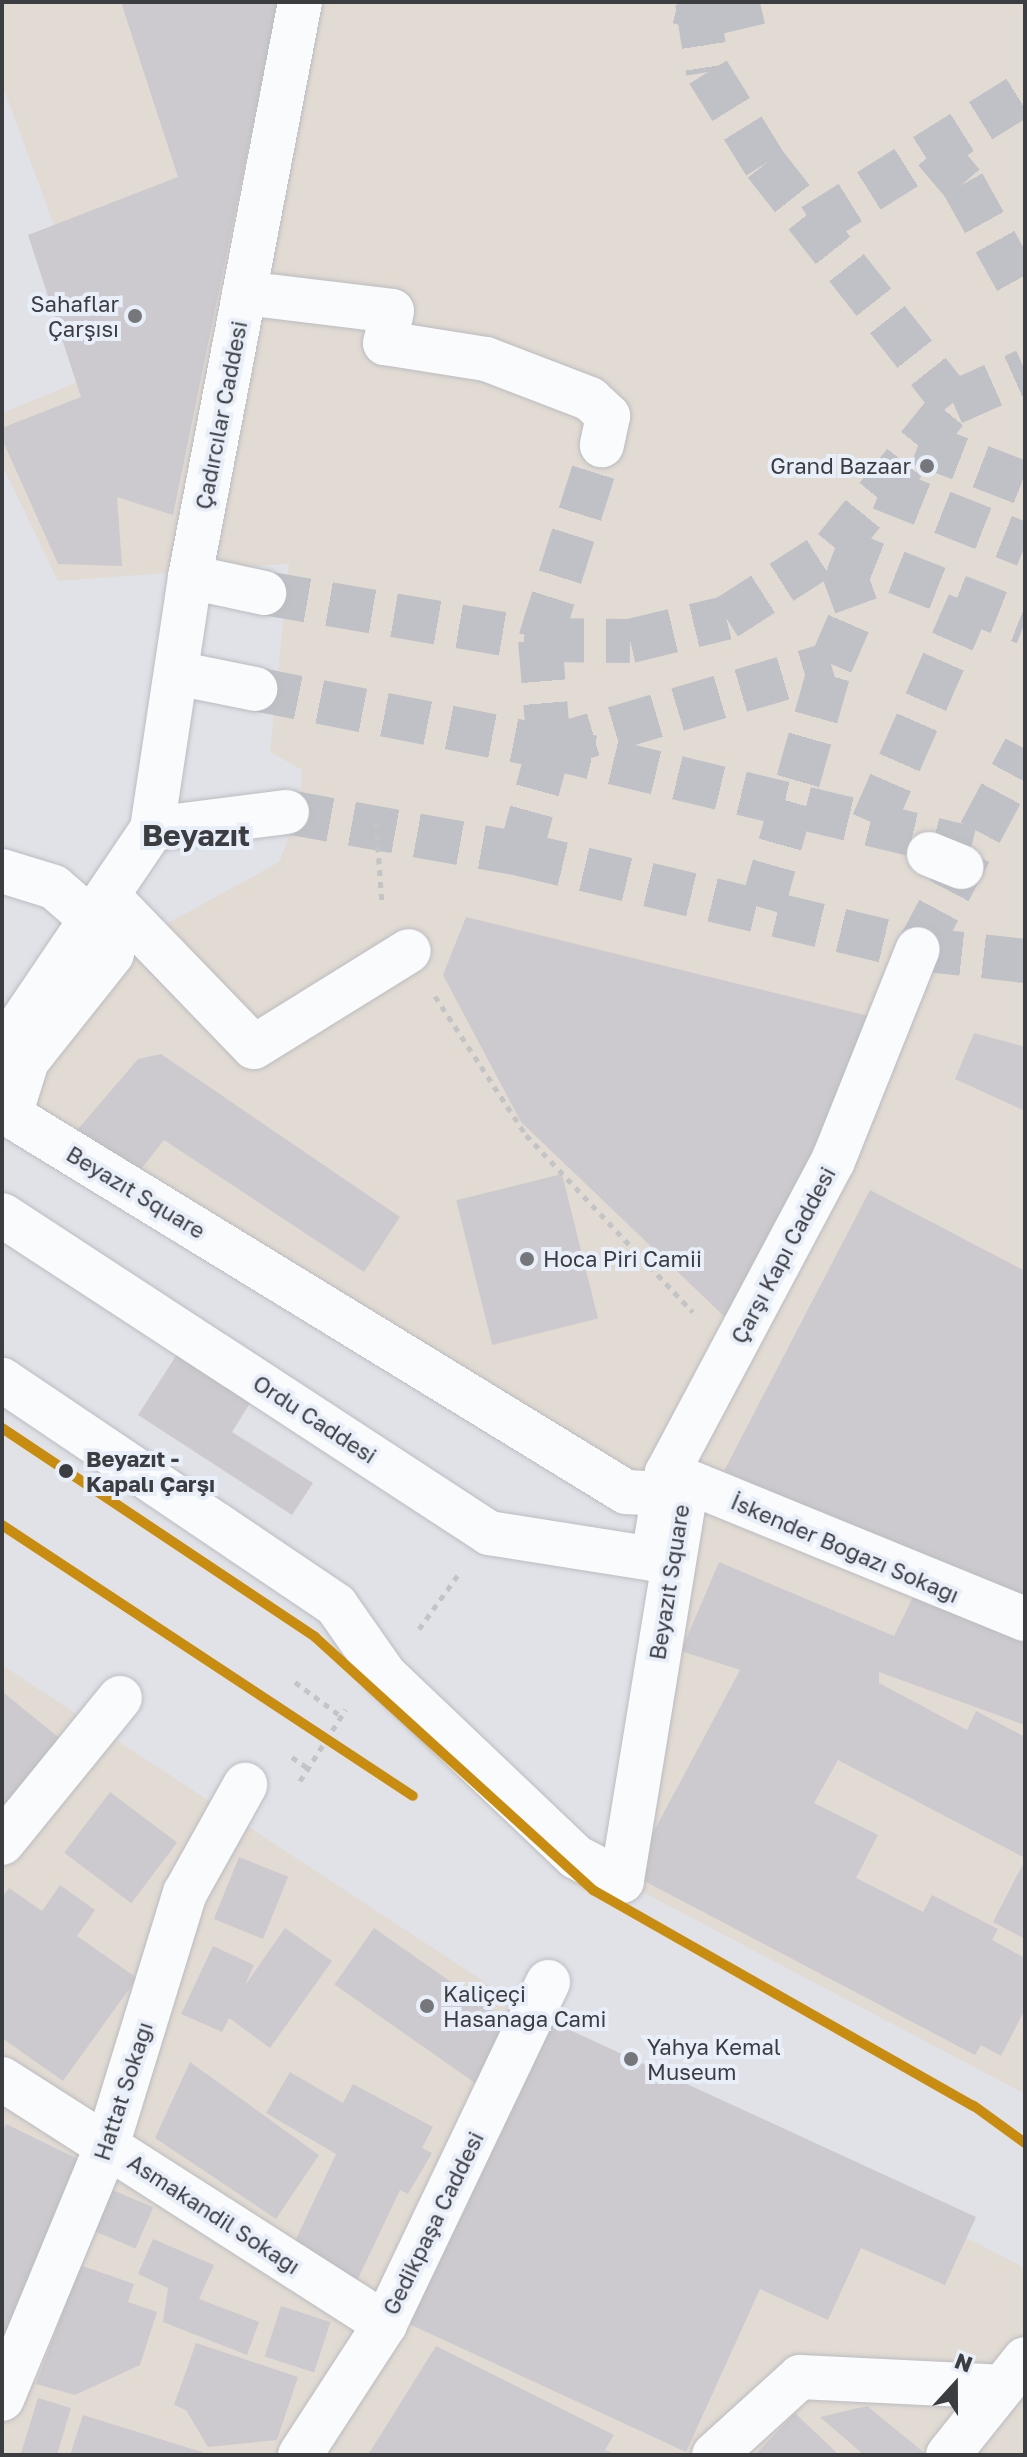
<!DOCTYPE html>
<html>
<head>
<meta charset="utf-8">
<style>
	body { margin:0 }
	#map { position:relative; width:1027px; height:2457px; overflow:hidden; background:#e0e2e8; font-family:"Golos Text",sans-serif }
	div>[style] { position:absolute }
	[style*='--x'] { left:calc(var(--x)*1px); top:calc(var(--y)*1px); width:calc(var(--w)*1px); rotate:calc(var(--a)*1deg) }
	.commercial>* { inset:0; background:#e2dbd3 }
	.building>* { inset:0; background:#cccace; transform-origin:0 0 }
	.pedestrian-tunnel>* { height:44px; margin-top:-22px; transform-origin:0; background:repeating-linear-gradient(90deg,#bfc1c7 0 44px,transparent 0 66px) }
	.path>* { height:5px; margin-top:-2.5px; transform-origin:0; background:repeating-linear-gradient(90deg,#c2c4c6 0 6px,transparent 0 12px) }
	.roads { filter:drop-shadow(0 0 2px #bbbcc0) drop-shadow(0 0 2px #bbbcc0) }
	.pedestrian>* { height:44px; margin:-22px; padding:0 22px; transform-origin:22px; border-radius:22px; background:#fafbfc }
	.minor>* { height:44px; margin:-22px; padding:0 22px; transform-origin:22px; border-radius:22px; background:#fafbfc }
	.tram-1>* { height:10px; margin:-5px; padding:0 5px; transform-origin:5px; border-radius:5px; background:#c88c10 }
	.dots>* { width:22px; height:22px; translate:-50% -50%; box-sizing:border-box; border:4px solid #e9eff9; border-radius:50% }
	span { translate:-50% -50%; white-space:nowrap; text-align:center; line-height:1.15; -webkit-text-stroke:8px #e9eff9; paint-order:stroke }
	.poi-label { font-size:22px; color:#3b3d41 }
	.right { translate:-100% -50%; text-align:right }
	.left { translate:0 -50%; text-align:left }
	.street-label { font-size:22px; color:#3b3d41 }
	.stop-label { font-size:22px; color:#3b3d41; font-weight:700 }
	.district-label { font-size:30px; color:#3b3d41; font-weight:700 }
	.frame { position:absolute; inset:0; border:4px solid #3b3d41; pointer-events:none }
	.north { position:absolute; left:915px; top:2345px; width:80px; height:80px; -webkit-text-stroke:6px #e9eff9; paint-order:stroke; rotate:21deg; font-size:22px; font-weight:700; line-height:32px; text-align:center; color:#3b3d41 }
	.north::after { content:''; display:block; margin:auto; width:28px; height:36px; background:#3b3d41; clip-path:polygon(50% 0,100% 100%,50% 72%,0 100%) }
</style>
</head>
<body>
<div id="map">
	<div class="commercial">
		<div style="clip-path:polygon(2px 2px,1025px 2px,1025px 2094px,622px 1881px,664px 1494px,10px 1115px,112px 954px,279px 862px,299px 812px,302px 770px,270px 752px,289px 564px,58px 581px,2px 465px,2px 413px,107px 370px,2px 84px)"></div>
		<div style="clip-path:polygon(2px 1665px,526px 2009px,1025px 2268px,1025px 2455px,2px 2455px)"></div>
	</div>
	<div class="building">
		<div style="clip-path:polygon(121px 2px,278px 2px,173px 515px,117px 497px,122px 566px,58px 564px,2px 439px,2px 428px,81px 397px,28px 235px,178px 177px)"></div>
		<div style="clip-path:polygon(466px 917px,877px 1018px,729px 1321px,521px 1122px,443px 975px)"></div>
		<div style="clip-path:polygon(974px 1033px,1025px 1047px,1025px 1111px,955px 1079px)"></div>
		<div style="clip-path:polygon(161px 1054px,400px 1217px,364px 1272px,164px 1140px,135px 1177px,73px 1135px,138px 1059px)"></div>
		<div style="left:562px;top:1174px;width:149px;height:109px;rotate:76deg"></div>
		<div style="clip-path:polygon(870px 1190px,1025px 1271px,1025px 1601px,724px 1471px)"></div>
		<div style="clip-path:polygon(181px 1348px,255px 1395px,232px 1432px,313px 1483px,292px 1515px,138px 1415px)"></div>
		<div style="clip-path:polygon(719px 1562px,894px 1636px,914px 1595px,1025px 1634px,1025px 1725px,879px 1672px,879px 1683px,967px 1730px,976px 1711px,1025px 1737px,1025px 1858px,838px 1760px,814px 1803px,878px 1835px,856px 1878px,923px 1912px,932px 1895px,998px 1929px,992px 1940px,1025px 1958px,1025px 2009px,1001px 2056px,981px 2045px,975px 2055px,631px 1874px,740px 1670px,681px 1651px)"></div>
		<div style="clip-path:polygon(4px 1693px,63px 1741px,2px 1818px,2px 1696px)"></div>
		<div style="left:110px;top:1792px;width:84px;height:76px;rotate:37deg"></div>
		<div style="left:239px;top:1857px;width:53px;height:67px;rotate:22deg"></div>
		<div style="clip-path:polygon(1025px 1860px,1025px 1939px,993px 1922px)"></div>
		<div style="clip-path:polygon(60px 1885px,95px 1910px,77px 1936px,137px 1978px,63px 2081px,2px 2038px,2px 1898px,9px 1888px,42px 1911px)"></div>
		<div style="clip-path:polygon(285px 1928px,332px 1961px,270px 2048px,229px 2018px,222px 2032px,181px 2014px,213px 1946px,254px 1965px,244px 1987px)"></div>
		<div style="left:374px;top:1928px;width:175px;height:69px;rotate:35deg"></div>
		<div style="clip-path:polygon(546px 2019px,976px 2217px,945px 2285px,861px 2248px,828px 2320px,760px 2289px,686px 2452px,407px 2323px)"></div>
		<div style="clip-path:polygon(190px 2062px,319px 2155px,276px 2219px,155px 2138px)"></div>
		<div style="clip-path:polygon(290px 2072px,343px 2103px,353px 2084px,433px 2127px,422px 2148px,432px 2153px,408px 2194px,400px 2190px,356px 2283px,290px 2252px,336px 2154px,266px 2113px)"></div>
		<div style="clip-path:polygon(6px 2124px,88px 2164px,2px 2343px,2px 2132px)"></div>
		<div style="left:108px;top:2188px;width:49px;height:45px;rotate:23deg"></div>
		<div style="clip-path:polygon(153px 2239px,214px 2265px,199px 2299px,259px 2322px,247px 2355px,163px 2322px,168px 2288px,138px 2274px)"></div>
		<div style="clip-path:polygon(80px 2265px,134px 2284px,128px 2302px,157px 2312px,140px 2365px,75px 2395px,36px 2384px)"></div>
		<div style="left:281px;top:2306px;width:52px;height:53px;rotate:18deg"></div>
		<div style="clip-path:polygon(196px 2343px,298px 2377px,277px 2440px,208px 2447px,186px 2410px,174px 2405px)"></div>
		<div style="clip-path:polygon(436px 2346px,614px 2435px,605px 2450px,617px 2455px,368px 2455px)"></div>
		<div style="clip-path:polygon(38px 2398px,71px 2408px,57px 2455px,21px 2453px)"></div>
		<div style="clip-path:polygon(867px 2406px,927px 2455px,864px 2455px,820px 2417px)"></div>
		<div style="clip-path:polygon(795px 2413px,839px 2455px,755px 2455px)"></div>
		<div style="clip-path:polygon(83px 2415px,208px 2454px,208px 2455px,70px 2455px)"></div>
	</div>
	<div class="pedestrian-tunnel">
		<div style="--x:678;--y:2;--w:41;--a:14"></div>
		<div style="--x:718;--y:12;--w:43;--a:-13.4"></div>
		<div style="--x:697;--y:2;--w:71;--a:81.1"></div>
		<div style="--x:708;--y:72;--w:108;--a:58.2"></div>
		<div style="--x:765;--y:164;--w:304;--a:51.8"></div>
		<div style="--x:935;--y:151;--w:43;--a:49.7"></div>
		<div style="--x:963;--y:184;--w:128;--a:61"></div>
		<div style="--x:813;--y:226;--w:250;--a:-32.1"></div>
		<div style="--x:919;--y:443;--w:114;--a:21.1"></div>
		<div style="--x:881;--y:488;--w:155;--a:21.6"></div>
		<div style="--x:835;--y:548;--w:204;--a:21.5"></div>
		<div style="--x:264;--y:593;--w:280;--a:9.7"></div>
		<div style="--x:540;--y:640;--w:90;--a:0.6"></div>
		<div style="--x:630;--y:641;--w:99;--a:-13.5"></div>
		<div style="--x:726;--y:618;--w:130;--a:-32.7"></div>
		<div style="--x:835;--y:548;--w:187;--a:-50.9"></div>
		<div style="--x:953;--y:403;--w:79;--a:-24"></div>
		<div style="--x:255;--y:689;--w:300;--a:11.2"></div>
		<div style="--x:549;--y:747;--w:434;--a:13.5"></div>
		<div style="--x:551;--y:747;--w:292;--a:-16.5"></div>
		<div style="--x:287;--y:812;--w:237;--a:10.2"></div>
		<div style="--x:520;--y:854;--w:409;--a:13.4"></div>
		<div style="--x:918;--y:949;--w:108;--a:6.4"></div>
		<div style="--x:873;--y:823;--w:240;--a:-66.4"></div>
		<div style="--x:520;--y:854;--w:111;--a:-74.8"></div>
		<div style="--x:549;--y:747;--w:107;--a:-94.8"></div>
		<div style="--x:540;--y:640;--w:205;--a:-72.4"></div>
		<div style="--x:762;--y:908;--w:254;--a:-74.2"></div>
		<div style="--x:831;--y:664;--w:63;--a:-66.7"></div>
		<div style="--x:856;--y:606;--w:62;--a:-109.9"></div>
		<div style="--x:918;--y:949;--w:227;--a:-61.9"></div>
	</div>
	<div class="path">
		<div style="--x:376;--y:822;--w:82;--a:85.8"></div>
		<div style="--x:435;--y:996;--w:166;--a:56.8"></div>
		<div style="--x:526;--y:1135;--w:243;--a:46.7"></div>
		<div style="--x:419;--y:1629;--w:67;--a:-54.2"></div>
		<div style="--x:295;--y:1682;--w:57;--a:36.5"></div>
		<div style="--x:292;--y:1757;--w:19;--a:35"></div>
		<div style="--x:300;--y:1781;--w:85;--a:-57.4"></div>
	</div>
	<div class="roads">
		<div class="pedestrian">
			<div style="--x:244;--y:293;--w:149;--a:6.9"></div>
			<div style="--x:392;--y:311;--w:33;--a:102"></div>
			<div style="--x:385;--y:343;--w:102;--a:9"></div>
			<div style="--x:486;--y:359;--w:111;--a:21"></div>
			<div style="--x:590;--y:399;--w:25;--a:43"></div>
			<div style="--x:608;--y:416;--w:30;--a:102"></div>
			<div style="--x:190;--y:577;--w:76;--a:12.2"></div>
			<div style="--x:176;--y:673;--w:81;--a:11.4"></div>
			<div style="--x:152;--y:829;--w:136;--a:-7.2"></div>
			<div style="--x:929;--y:854;--w:35;--a:22"></div>
			<div style="--x:2;--y:871;--w:54;--a:17.1"></div>
			<div style="--x:54;--y:887;--w:50;--a:41"></div>
			<div style="--x:92;--y:920;--w:39;--a:60"></div>
			<div style="--x:112;--y:954;--w:137;--a:128.5"></div>
			<div style="--x:27;--y:1061;--w:57;--a:107.5"></div>
			<div style="--x:10;--y:1115;--w:722;--a:31.47"></div>
			<div style="--x:626;--y:1492;--w:59;--a:2.9"></div>
			<div style="--x:685;--y:1495;--w:391;--a:99.3"></div>
			<div style="--x:622;--y:1881;--w:52;--a:-152.4"></div>
			<div style="--x:576;--y:1857;--w:264;--a:-136.4"></div>
			<div style="--x:385;--y:1675;--w:85;--a:-125"></div>
			<div style="--x:336;--y:1605;--w:403;--a:-146"></div>
			<div style="--x:110;--y:898;--w:207;--a:46"></div>
			<div style="--x:254;--y:1047;--w:182;--a:-31.8"></div>
			<div style="--x:10;--y:1039;--w:254;--a:-55.9"></div>
			<div style="--x:152;--y:829;--w:255;--a:-81.4"></div>
			<div style="--x:190;--y:577;--w:585;--a:-79.17"></div>
			<div style="--x:2;--y:1215;--w:582;--a:33.14"></div>
			<div style="--x:489;--y:1533;--w:166;--a:9"></div>
			<div style="--x:653;--y:1559;--w:87;--a:-80.8"></div>
			<div style="--x:667;--y:1473;--w:353;--a:-62"></div>
			<div style="--x:833;--y:1161;--w:228;--a:-68.2"></div>
			<div style="--x:667;--y:1473;--w:387;--a:22.2"></div>
			<div style="--x:2;--y:2079;--w:455;--a:32.6"></div>
			<div style="--x:2;--y:2399;--w:274;--a:-67.5"></div>
			<div style="--x:300;--y:2455;--w:156;--a:-57"></div>
			<div style="--x:385;--y:2324;--w:379;--a:-64.5"></div>
		</div>
		<div class="minor">
			<div style="--x:2;--y:1843;--w:187;--a:-50.9"></div>
			<div style="--x:107;--y:2146;--w:265;--a:-72.9"></div>
			<div style="--x:185;--y:1893;--w:124;--a:-60.9"></div>
			<div style="--x:714;--y:2455;--w:116;--a:-42.2"></div>
			<div style="--x:800;--y:2377;--w:201;--a:2.8"></div>
			<div style="--x:948;--y:2455;--w:123;--a:-51.3"></div>
		</div>
	</div>
	<div class="tram-1">
		<div style="--x:2;--y:1428;--w:376;--a:33.7"></div>
		<div style="--x:315;--y:1637;--w:376;--a:42.3"></div>
		<div style="--x:593;--y:1890;--w:438;--a:29.6"></div>
		<div style="--x:974;--y:2106;--w:63;--a:36"></div>
		<div style="--x:2;--y:1525;--w:492;--a:33.4"></div>
	</div>
	<div class="dots">
		<div style="left:135px;top:316px;background:#75777b"></div>
		<div style="left:927px;top:466px;background:#75777b"></div>
		<div style="left:527px;top:1259px;background:#75777b"></div>
		<div style="left:66px;top:1471px;background:#3b3d41"></div>
		<div style="left:427px;top:2006px;background:#75777b"></div>
		<div style="left:631px;top:2059px;background:#75777b"></div>
	</div>
	<div class="poi-label">
		<span class="right" style="left:119px;top:316px">Sahaflar<br>Çarşısı</span>
		<span class="right" style="left:911px;top:466px">Grand Bazaar</span>
		<span class="left" style="left:543px;top:1259px">Hoca Piri Camii</span>
		<span class="left" style="left:443px;top:2006px">Kaliçeçi<br>Hasanağa Cami</span>
		<span class="left" style="left:647px;top:2059px">Yahya Kemal<br>Museum</span>
	</div>
	<div class="street-label">
		<span style="left:221px;top:415px;rotate:-79deg">Çadırcılar Caddesi</span>
		<span style="left:136px;top:1192px;rotate:31deg">Beyazıt Square</span>
		<span style="left:783px;top:1255px;rotate:-62deg">Çarşı Kapı Caddesi</span>
		<span style="left:315px;top:1419px;rotate:33deg">Ordu Caddesi</span>
		<span style="left:845px;top:1548px;rotate:23deg">İskender Boğazı Sokağı</span>
		<span style="left:669px;top:1582px;rotate:-81deg">Beyazıt Square</span>
		<span style="left:123px;top:2091px;rotate:-72deg">Hattat Sokağı</span>
		<span style="left:214px;top:2214px;rotate:33deg">Asmakandil Sokağı</span>
		<span style="left:433px;top:2223px;rotate:-64deg">Gedikpaşa Caddesi</span>
	</div>
	<div class="stop-label">
		<span class="left" style="left:86px;top:1471px">Beyazıt -<br>Kapalı Çarşı</span>
	</div>
	<div class="district-label">
		<span style="left:196px;top:835px">Beyazıt</span>
	</div>
	<div class="frame"></div>
	<div class="north">N</div>
</div>
</body>
</html>
